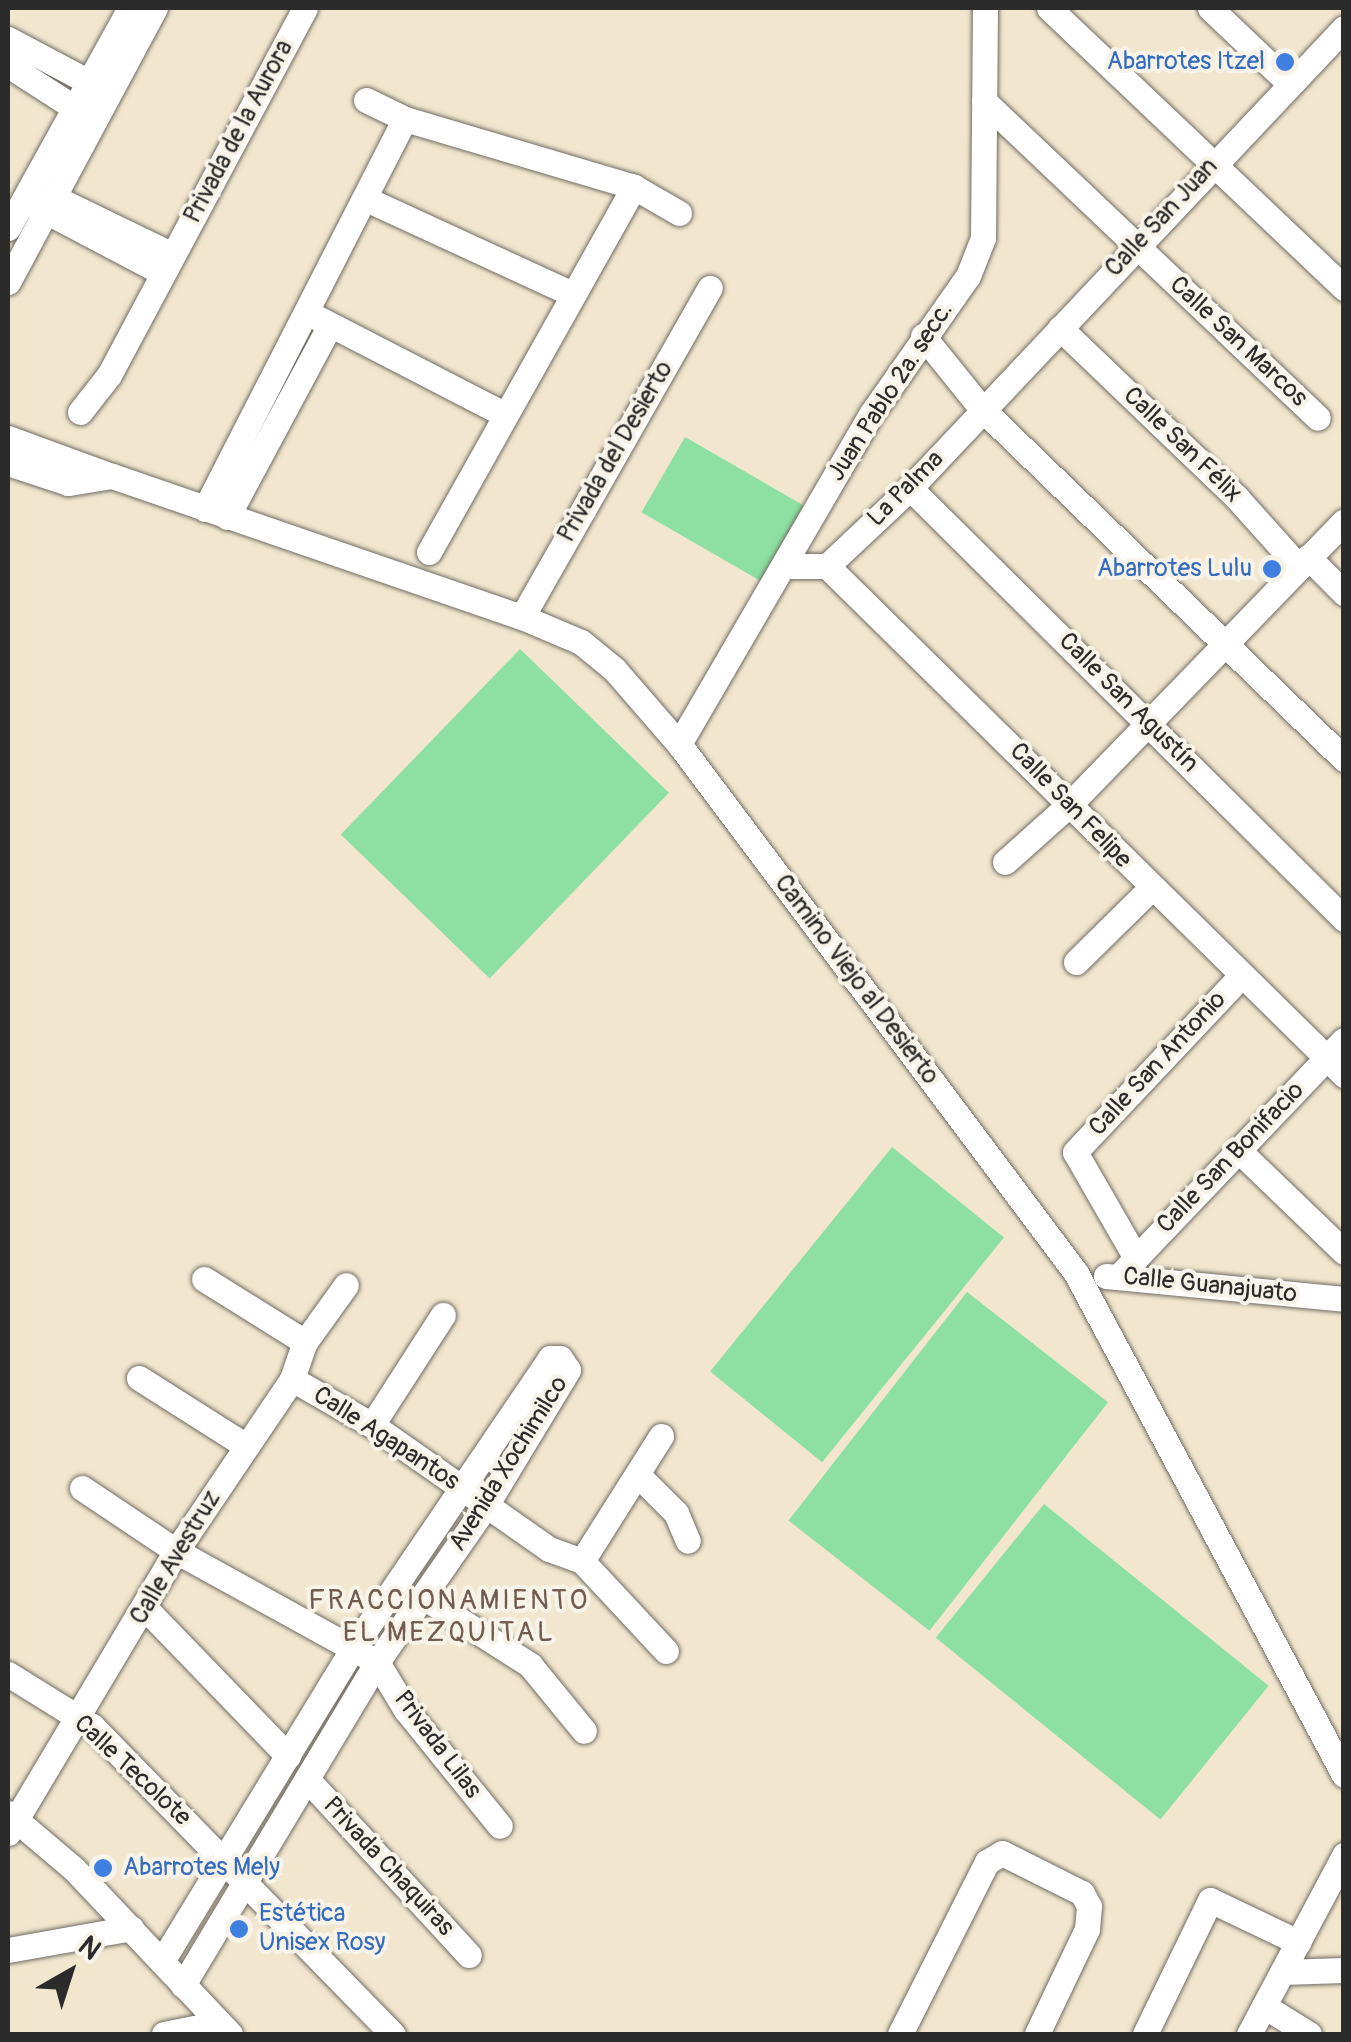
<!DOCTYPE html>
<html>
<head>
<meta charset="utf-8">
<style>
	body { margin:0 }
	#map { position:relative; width:1351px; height:2042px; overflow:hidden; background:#f2e6ce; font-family:Pangolin,sans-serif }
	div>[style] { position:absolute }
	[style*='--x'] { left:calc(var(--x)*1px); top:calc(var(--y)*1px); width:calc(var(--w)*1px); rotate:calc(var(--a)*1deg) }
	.green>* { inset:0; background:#8de0a1; transform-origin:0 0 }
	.roads { filter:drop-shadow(0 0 2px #716c64) drop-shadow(0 0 2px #716c64) }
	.minor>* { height:25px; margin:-12.5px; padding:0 12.5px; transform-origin:12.5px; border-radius:12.5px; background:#fff }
	.dots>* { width:28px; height:28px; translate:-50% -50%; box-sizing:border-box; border:5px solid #f7f3e8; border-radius:50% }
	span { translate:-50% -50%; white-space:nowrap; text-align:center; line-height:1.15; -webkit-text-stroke:8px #f7f3e8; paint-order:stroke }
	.shop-label { font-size:25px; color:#366cbe }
	.right { translate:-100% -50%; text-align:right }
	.left { translate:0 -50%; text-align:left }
	.street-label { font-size:25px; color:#2b2b2b }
	.neighbourhood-label { font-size:28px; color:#725b4d; letter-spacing:2.5px }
	.frame { position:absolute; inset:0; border:10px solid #2b2b2b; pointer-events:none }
	.north { position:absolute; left:20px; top:1922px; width:100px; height:100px; -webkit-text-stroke:8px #f7f3e8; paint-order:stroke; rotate:39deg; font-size:28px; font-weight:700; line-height:40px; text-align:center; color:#2b2b2b }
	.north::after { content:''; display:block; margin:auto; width:35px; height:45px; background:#2b2b2b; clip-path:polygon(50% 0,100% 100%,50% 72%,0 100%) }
</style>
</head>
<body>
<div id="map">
	<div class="green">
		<div style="left:685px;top:437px;width:141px;height:87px;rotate:30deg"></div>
		<div style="left:520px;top:649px;width:207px;height:258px;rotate:44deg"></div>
		<div style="left:892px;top:1147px;width:144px;height:289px;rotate:39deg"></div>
		<div style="left:967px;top:1292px;width:179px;height:290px;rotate:38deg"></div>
		<div style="left:1044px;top:1504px;width:289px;height:172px;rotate:39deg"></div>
	</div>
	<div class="roads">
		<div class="minor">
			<div style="--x:1049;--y:8;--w:407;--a:43.5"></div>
			<div style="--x:1210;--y:8;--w:109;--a:43.5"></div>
			<div style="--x:8;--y:39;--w:104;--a:28"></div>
			<div style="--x:8;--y:65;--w:80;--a:32.7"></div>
			<div style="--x:366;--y:100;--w:43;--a:26"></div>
			<div style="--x:405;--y:119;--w:239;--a:16.5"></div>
			<div style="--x:634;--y:187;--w:52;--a:30"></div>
			<div style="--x:984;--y:101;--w:460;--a:43.5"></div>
			<div style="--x:53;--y:197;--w:133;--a:25.8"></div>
			<div style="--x:366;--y:199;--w:228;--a:24.7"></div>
			<div style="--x:32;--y:204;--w:148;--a:27.8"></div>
			<div style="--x:8;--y:228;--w:252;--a:-61"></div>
			<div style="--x:8;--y:282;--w:311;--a:-61.8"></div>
			<div style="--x:310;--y:314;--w:220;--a:27.3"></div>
			<div style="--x:1060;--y:328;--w:245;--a:43.8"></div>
			<div style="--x:1237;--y:498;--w:93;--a:48.1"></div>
			<div style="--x:923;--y:336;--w:94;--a:51.1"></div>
			<div style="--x:982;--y:409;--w:504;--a:44.03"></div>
			<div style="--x:80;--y:412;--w:47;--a:-51.9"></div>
			<div style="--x:109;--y:375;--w:416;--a:-61.9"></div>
			<div style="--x:8;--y:438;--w:111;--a:20.1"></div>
			<div style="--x:112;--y:476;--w:45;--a:171"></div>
			<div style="--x:68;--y:483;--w:63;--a:-161.6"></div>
			<div style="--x:112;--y:476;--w:434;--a:19"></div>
			<div style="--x:522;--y:617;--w:64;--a:23"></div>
			<div style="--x:581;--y:642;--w:43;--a:39.3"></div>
			<div style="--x:614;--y:669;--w:99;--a:49.1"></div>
			<div style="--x:679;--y:744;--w:661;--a:53.11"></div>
			<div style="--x:1076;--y:1273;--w:569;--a:61.9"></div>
			<div style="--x:910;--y:488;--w:612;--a:44.8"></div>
			<div style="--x:205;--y:509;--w:438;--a:-62.9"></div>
			<div style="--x:227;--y:517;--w:218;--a:-61.8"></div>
			<div style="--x:429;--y:552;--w:419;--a:-60.7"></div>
			<div style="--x:1308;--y:557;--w:51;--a:45"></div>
			<div style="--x:785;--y:566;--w:42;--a:0"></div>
			<div style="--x:827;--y:566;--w:726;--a:44.55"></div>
			<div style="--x:827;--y:566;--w:114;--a:-43.2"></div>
			<div style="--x:910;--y:488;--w:632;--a:-46.67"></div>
			<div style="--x:522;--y:617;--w:379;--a:-60.3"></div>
			<div style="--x:679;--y:744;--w:383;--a:-59.8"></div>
			<div style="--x:872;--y:413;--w:167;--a:-55"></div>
			<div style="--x:968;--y:276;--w:41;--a:-68.5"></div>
			<div style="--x:983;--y:238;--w:230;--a:-89.5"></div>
			<div style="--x:1005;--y:862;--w:89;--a:-41.8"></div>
			<div style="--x:1071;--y:803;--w:392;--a:-45.9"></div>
			<div style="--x:1076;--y:962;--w:104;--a:-44.6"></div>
			<div style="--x:1238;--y:1150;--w:147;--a:43.9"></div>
			<div style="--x:1136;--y:1258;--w:122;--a:-119.9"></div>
			<div style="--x:1075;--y:1152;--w:241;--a:-46.7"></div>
			<div style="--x:1106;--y:1276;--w:239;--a:5.5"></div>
			<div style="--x:1118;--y:1277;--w:327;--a:-46.4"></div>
			<div style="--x:204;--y:1279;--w:119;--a:32"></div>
			<div style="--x:139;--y:1378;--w:127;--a:32.4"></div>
			<div style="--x:292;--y:1379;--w:92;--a:29.9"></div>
			<div style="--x:372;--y:1425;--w:216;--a:35"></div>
			<div style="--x:549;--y:1549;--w:35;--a:20"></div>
			<div style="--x:582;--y:1561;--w:123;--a:47"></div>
			<div style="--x:372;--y:1425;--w:131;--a:-57.2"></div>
			<div style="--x:638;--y:1475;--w:54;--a:45"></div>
			<div style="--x:676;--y:1513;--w:30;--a:67"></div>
			<div style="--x:82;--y:1488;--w:113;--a:33.8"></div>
			<div style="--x:176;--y:1551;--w:230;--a:28.9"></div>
			<div style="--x:377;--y:1662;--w:56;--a:58.9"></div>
			<div style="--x:406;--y:1710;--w:149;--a:51"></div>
			<div style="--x:582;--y:1561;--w:148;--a:-57.7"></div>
			<div style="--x:425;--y:1598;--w:125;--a:32.5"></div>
			<div style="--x:530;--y:1665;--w:85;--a:50.7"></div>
			<div style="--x:147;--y:1610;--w:203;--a:46"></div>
			<div style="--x:8;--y:1674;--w:99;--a:31.8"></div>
			<div style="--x:92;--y:1726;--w:431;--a:45.7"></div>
			<div style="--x:307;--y:1779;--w:239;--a:47.4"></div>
			<div style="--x:8;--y:1813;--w:87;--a:40.3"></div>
			<div style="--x:74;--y:1869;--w:227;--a:46.6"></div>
			<div style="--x:8;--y:1833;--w:328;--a:-59.2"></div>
			<div style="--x:176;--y:1551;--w:207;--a:-56"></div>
			<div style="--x:292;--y:1379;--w:39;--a:-71"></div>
			<div style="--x:305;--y:1342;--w:70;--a:-54.3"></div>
			<div style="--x:8;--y:1950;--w:125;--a:-10.1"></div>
			<div style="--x:162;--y:1961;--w:367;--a:-58.6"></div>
			<div style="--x:353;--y:1648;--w:351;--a:-55.8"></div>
			<div style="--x:550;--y:1358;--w:10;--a:0"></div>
			<div style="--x:560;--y:1358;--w:14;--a:56"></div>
			<div style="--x:568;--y:1370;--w:157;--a:121.2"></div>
			<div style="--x:487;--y:1504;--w:193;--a:124.8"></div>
			<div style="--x:377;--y:1662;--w:377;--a:121"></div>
			<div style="--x:1282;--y:1972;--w:62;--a:-1.8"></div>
			<div style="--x:1264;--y:2006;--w:53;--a:31.9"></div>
			<div style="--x:164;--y:2034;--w:56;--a:-11.3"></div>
			<div style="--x:900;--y:2034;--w:193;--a:-63.2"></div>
			<div style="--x:987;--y:1862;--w:17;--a:-31"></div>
			<div style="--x:1002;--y:1853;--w:89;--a:26.6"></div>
			<div style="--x:1082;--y:1893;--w:15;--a:62"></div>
			<div style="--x:1089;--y:1906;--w:23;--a:95"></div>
			<div style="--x:1087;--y:1929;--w:116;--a:115.5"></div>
			<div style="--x:1145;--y:2034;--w:149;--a:-64.1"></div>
			<div style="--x:1210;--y:1900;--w:98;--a:25.5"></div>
			<div style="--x:1249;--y:2034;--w:203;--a:-62"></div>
		</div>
	</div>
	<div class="dots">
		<div style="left:1285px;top:62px;background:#3f7fe0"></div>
		<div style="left:1272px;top:569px;background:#3f7fe0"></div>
		<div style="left:103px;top:1868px;background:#3f7fe0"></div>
		<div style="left:239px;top:1929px;background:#3f7fe0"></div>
	</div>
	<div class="shop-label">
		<span class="right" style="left:1265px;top:62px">Abarrotes Itzel</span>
		<span class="right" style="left:1252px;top:569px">Abarrotes Lulu</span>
		<span class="left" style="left:123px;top:1868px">Abarrotes Mely</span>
		<span class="left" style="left:259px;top:1929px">Estética<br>Unisex Rosy</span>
	</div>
	<div class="street-label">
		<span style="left:239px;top:132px;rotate:-62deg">Privada de la Aurora</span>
		<span style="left:1162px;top:218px;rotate:-47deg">Calle San Juan</span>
		<span style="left:1238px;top:342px;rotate:43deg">Calle San Marcos</span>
		<span style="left:891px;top:392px;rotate:-57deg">Juan Pablo 2a. secc.</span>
		<span style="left:1182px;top:445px;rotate:44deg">Calle San Félix</span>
		<span style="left:616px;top:452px;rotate:-60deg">Privada del Desierto</span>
		<span style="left:906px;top:489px;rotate:-45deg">La Palma</span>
		<span style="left:1128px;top:703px;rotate:45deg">Calle San Agustín</span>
		<span style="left:1070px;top:806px;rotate:46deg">Calle San Felipe</span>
		<span style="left:856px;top:980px;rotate:53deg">Camino Viejo al Desierto</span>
		<span style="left:1158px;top:1064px;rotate:-47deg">Calle San Antonio</span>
		<span style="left:1231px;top:1158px;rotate:-46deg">Calle San Bonifacio</span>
		<span style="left:1210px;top:1286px;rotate:6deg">Calle Guanajuato</span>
		<span style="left:386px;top:1439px;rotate:33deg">Calle Agapantos</span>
		<span style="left:509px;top:1464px;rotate:-58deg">Avenida Xochimilco</span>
		<span style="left:176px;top:1558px;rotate:-59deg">Calle Avestruz</span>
		<span style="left:437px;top:1745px;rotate:53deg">Privada Lilas</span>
		<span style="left:132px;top:1771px;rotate:43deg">Calle Tecolote</span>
		<span style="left:388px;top:1867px;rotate:47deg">Privada Chaquiras</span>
	</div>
	<div class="neighbourhood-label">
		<span style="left:449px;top:1617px">FRACCIONAMIENTO<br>EL MEZQUITAL</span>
	</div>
	<div class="frame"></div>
	<div class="north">N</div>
</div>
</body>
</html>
